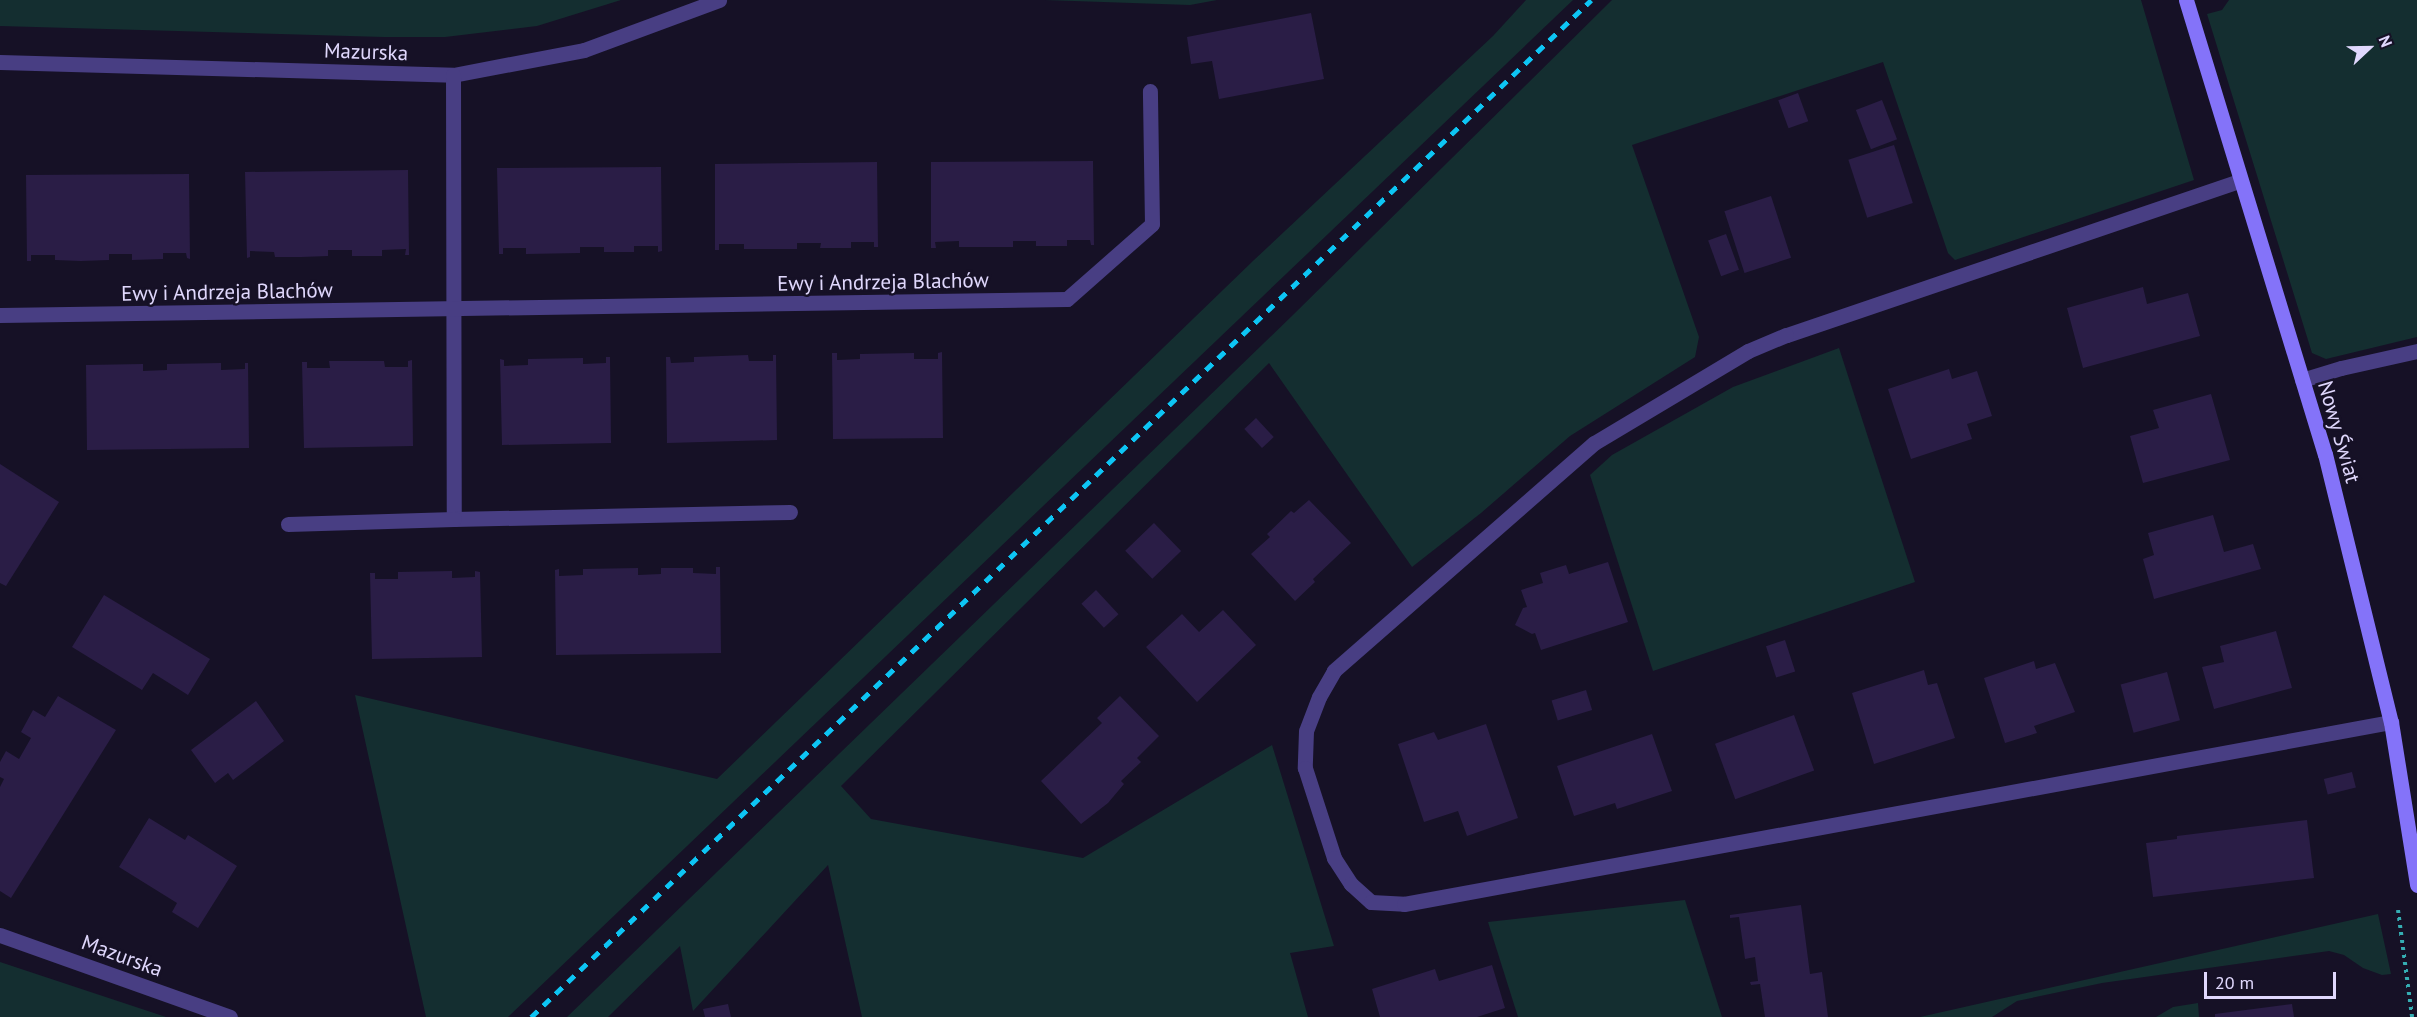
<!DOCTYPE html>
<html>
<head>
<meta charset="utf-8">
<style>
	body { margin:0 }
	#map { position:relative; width:2417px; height:1017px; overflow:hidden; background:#161126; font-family:"PT Sans",sans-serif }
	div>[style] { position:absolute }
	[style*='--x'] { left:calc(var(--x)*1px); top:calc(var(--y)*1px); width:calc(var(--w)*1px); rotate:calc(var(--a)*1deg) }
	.green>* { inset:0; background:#142e30 }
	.building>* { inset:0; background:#2a1d46; transform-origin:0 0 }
	.path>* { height:4px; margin-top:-2px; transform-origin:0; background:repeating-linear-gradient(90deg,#35aeb3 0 3px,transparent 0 7.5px) }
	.lane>* { height:15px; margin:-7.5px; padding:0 7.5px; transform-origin:7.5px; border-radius:7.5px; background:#483e83 }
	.street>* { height:15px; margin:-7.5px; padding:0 7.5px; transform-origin:7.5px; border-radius:7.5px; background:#483e83 }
	.secondary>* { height:15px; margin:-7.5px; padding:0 7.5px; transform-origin:7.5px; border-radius:7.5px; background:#8473f9 }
	.rail>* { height:4.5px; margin-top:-2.25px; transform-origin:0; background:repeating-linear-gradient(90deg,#0dc5f4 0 9px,transparent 0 17px) }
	span { translate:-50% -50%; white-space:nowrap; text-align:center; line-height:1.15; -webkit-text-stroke:5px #161126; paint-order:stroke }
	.street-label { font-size:21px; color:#e0d8fd }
	.north { position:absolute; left:2339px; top:18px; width:60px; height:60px; -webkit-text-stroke:4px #161126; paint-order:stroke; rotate:68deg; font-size:16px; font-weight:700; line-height:24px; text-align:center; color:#e0d8fd }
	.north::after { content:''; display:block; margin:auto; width:21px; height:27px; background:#e0d8fd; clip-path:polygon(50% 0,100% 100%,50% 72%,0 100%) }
	.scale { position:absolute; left:2204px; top:972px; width:132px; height:27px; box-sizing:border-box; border:3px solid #e0d8fd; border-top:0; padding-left:8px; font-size:18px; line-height:21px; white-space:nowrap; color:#e0d8fd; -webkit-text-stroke:4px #161126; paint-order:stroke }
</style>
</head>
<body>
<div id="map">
	<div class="green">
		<div style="clip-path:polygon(0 0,621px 0,537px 26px,445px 37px,384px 37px,0 26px)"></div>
		<div style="clip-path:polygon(1045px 0,1217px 0,1190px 5px)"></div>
		<div style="clip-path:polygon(1526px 0,1573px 0,508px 1017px,426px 1017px,355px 695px,717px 779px,1254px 260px,1493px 36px)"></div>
		<div style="clip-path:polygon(1612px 0,2141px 0,2194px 180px,1955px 260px,1948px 253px,1883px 62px,1632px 145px,1699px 337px,1695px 357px,1570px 436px,1481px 513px,1412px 567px,1269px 363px,841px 786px,871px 819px,1083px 858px,1272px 745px,1334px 946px,1290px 953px,1308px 1017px,862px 1017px,828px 865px,693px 1011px,680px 946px,608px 1017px,567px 1017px,1295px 313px)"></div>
		<div style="clip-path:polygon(2229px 0,2417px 0,2417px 337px,2326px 359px,2312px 353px,2207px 14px,2222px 10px)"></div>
		<div style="clip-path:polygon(1839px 348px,1915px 582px,1653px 671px,1590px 475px,1612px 455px,1733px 387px)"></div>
		<div style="clip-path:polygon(1685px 900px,1722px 1017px,1518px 1017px,1488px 922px)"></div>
		<div style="clip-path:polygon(2378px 914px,2391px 974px,2382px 975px,2363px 968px,2344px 955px,2329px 951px,2102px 983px,2017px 1001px,1992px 1017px,1920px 1017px)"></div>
		<div style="clip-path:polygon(0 962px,166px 1017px,0 1017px)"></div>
		<div style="clip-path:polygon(2198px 1003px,2199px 1017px,2156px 1017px,2173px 1007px)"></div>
	</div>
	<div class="building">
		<div style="clip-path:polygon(1311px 13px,1324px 79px,1219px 99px,1212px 61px,1191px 64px,1187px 37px)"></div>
		<div style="left:1798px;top:93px;width:30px;height:21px;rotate:70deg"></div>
		<div style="left:1882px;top:100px;width:42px;height:28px;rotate:69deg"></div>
		<div style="left:1894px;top:145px;width:61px;height:48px;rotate:72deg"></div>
		<div style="clip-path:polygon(1093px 161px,1094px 245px,1091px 245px,1090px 240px,1067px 240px,1067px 246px,1036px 246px,1036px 241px,1013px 241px,1013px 247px,959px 247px,959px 241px,935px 242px,936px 248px,931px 248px,931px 162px)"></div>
		<div style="clip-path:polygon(877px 162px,878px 247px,874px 247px,874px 242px,851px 242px,851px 248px,820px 248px,821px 243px,797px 243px,797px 249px,744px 249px,744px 244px,719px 244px,719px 250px,715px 250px,715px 164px)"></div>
		<div style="clip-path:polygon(661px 167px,662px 251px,658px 252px,658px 246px,634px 246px,634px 252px,604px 252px,604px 247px,580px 247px,580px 253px,526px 254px,526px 248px,503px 248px,503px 254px,499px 254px,497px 168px)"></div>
		<div style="clip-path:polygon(408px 170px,409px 255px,405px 255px,406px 249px,382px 250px,382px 256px,352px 256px,352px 250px,328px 250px,328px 256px,301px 257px,275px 257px,274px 252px,250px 251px,250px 257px,247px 258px,245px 172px)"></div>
		<div style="clip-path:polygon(189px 174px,190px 259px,187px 258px,186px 253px,163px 253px,163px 259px,132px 260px,132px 254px,109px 254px,109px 260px,81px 261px,55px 260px,55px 255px,31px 255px,31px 261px,27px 261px,26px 175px)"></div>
		<div style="left:1771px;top:196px;width:65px;height:49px;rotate:72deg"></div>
		<div style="left:1726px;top:234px;width:38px;height:19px;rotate:70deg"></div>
		<div style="clip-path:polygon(2143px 287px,2147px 304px,2188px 293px,2200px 336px,2083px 368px,2067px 308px)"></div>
		<div style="clip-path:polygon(942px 352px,943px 438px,833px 439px,832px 353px,837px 353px,837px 360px,860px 359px,860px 354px,914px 353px,914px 359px,938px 359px,938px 353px)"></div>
		<div style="clip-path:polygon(748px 355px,749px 361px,773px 361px,773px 355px,776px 355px,777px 440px,667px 443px,666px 357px,670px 357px,671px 363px,694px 362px,694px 357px)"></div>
		<div style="clip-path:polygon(606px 357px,610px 357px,611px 443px,502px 445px,500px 359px,504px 360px,504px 366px,528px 365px,528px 359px,583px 358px,583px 364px,606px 363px)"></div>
		<div style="clip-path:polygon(412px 360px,413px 446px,304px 448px,302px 362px,307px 362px,307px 368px,330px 368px,329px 361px,384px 361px,385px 367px,408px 367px,408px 361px)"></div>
		<div style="clip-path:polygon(221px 363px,221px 370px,245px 369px,245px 363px,248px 363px,249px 448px,87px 450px,86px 365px,143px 364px,143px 371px,167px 370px,167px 364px)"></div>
		<div style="clip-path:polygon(1949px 369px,1952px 379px,1977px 371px,1992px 416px,1967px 424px,1972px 439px,1911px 459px,1888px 389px)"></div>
		<div style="clip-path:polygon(2211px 394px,2230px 460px,2143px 483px,2130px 436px,2159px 428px,2153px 410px)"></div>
		<div style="left:1256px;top:418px;width:26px;height:16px;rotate:47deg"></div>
		<div style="clip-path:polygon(0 464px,59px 502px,6px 586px,0 583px)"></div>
		<div style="clip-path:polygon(1309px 500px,1351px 543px,1313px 579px,1315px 582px,1295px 601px,1251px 554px,1270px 537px,1267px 534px,1291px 511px,1294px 513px)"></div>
		<div style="clip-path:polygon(2213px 515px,2224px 552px,2253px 544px,2261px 569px,2154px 599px,2143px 559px,2154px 555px,2148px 533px)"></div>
		<div style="left:1154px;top:523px;width:39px;height:40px;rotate:46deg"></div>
		<div style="clip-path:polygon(1608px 562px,1628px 622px,1541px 650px,1535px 633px,1532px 634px,1515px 625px,1523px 608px,1527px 607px,1521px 590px,1543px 583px,1540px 573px,1566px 565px,1569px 574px)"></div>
		<div style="clip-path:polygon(716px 567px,720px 567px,721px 653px,556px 655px,555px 570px,559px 569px,559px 576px,583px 575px,583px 569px,638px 568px,638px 575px,661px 574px,661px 568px,693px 568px,693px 573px,716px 574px)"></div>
		<div style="clip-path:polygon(452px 571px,452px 578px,475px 577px,475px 571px,480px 572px,482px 657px,372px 659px,370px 573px,375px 573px,375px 579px,398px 579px,398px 572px)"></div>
		<div style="left:1096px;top:590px;width:33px;height:20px;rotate:47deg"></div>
		<div style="clip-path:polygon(104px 595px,210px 659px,188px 695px,153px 673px,142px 690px,72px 647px)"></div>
		<div style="clip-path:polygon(1223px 610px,1256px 645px,1197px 702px,1146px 647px,1182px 614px,1199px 632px)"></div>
		<div style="clip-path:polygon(2276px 631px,2292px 688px,2214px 709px,2202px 667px,2224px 662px,2220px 646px)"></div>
		<div style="left:1785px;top:640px;width:33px;height:20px;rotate:72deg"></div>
		<div style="clip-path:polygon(2034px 661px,2036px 669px,2055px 663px,2075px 712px,2034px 726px,2037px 733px,2005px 743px,1984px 678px)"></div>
		<div style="clip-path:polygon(1924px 670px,1928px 685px,1937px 683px,1955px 738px,1874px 764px,1852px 693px)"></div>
		<div style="left:2167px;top:672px;width:50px;height:48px;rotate:75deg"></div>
		<div style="left:1586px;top:690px;width:21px;height:36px;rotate:73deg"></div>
		<div style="clip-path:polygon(58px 696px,116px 730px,11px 898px,0 891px,0 787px,4px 779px,0 777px,0 762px,6px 751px,19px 759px,31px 738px,21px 732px,33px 710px,45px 717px)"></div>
		<div style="clip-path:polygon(1120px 696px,1159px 736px,1137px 758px,1141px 762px,1121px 781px,1124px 784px,1108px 803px,1081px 824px,1041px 781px,1102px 723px,1097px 718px)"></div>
		<div style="clip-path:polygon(256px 701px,284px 741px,233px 780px,228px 773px,215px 783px,191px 750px)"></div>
		<div style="left:1794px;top:715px;width:59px;height:84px;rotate:70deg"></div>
		<div style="clip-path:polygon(1486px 724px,1518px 818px,1467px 836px,1458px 811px,1424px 822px,1398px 744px,1434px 732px,1438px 740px)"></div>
		<div style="clip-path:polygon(1652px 734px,1672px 791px,1617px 809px,1615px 803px,1574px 816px,1557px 766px)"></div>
		<div style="left:2352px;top:772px;width:16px;height:29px;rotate:76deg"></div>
		<div style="clip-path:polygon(149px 818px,185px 840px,188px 835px,237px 866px,198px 928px,172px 912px,177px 903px,119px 867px)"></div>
		<div style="clip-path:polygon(2307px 820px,2314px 878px,2153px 897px,2146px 843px,2177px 839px,2177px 836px)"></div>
		<div style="clip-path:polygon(1801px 905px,1810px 974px,1822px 972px,1828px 1017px,1765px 1017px,1760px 984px,1751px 985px,1750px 982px,1758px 981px,1755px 957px,1745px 959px,1739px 917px,1730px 918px,1730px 915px)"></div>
		<div style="clip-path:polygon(1492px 965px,1505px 1008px,1477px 1017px,1380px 1017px,1372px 989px,1435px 969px,1439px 981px)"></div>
		<div style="clip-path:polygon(728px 1004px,731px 1017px,705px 1017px,703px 1009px)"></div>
		<div style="clip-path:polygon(2292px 1004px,2294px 1017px,2215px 1017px,2215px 1014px)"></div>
	</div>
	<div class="path">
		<div style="--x:2398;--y:910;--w:108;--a:82.5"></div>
	</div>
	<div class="lane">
		<div style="--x:2239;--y:181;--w:478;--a:161.2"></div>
		<div style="--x:1786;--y:335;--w:41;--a:157.2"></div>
		<div style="--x:1748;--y:351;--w:179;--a:149.1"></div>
		<div style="--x:1594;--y:443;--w:346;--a:138.8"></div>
		<div style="--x:1334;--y:671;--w:30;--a:120"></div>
		<div style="--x:1319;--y:697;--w:36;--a:111"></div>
		<div style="--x:1306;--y:731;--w:37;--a:92"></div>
		<div style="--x:1305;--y:768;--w:95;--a:72.1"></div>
		<div style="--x:1334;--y:858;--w:31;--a:57"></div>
		<div style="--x:1351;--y:884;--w:27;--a:42"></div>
		<div style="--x:1371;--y:902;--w:33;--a:3"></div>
		<div style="--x:1404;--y:904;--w:1004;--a:-10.45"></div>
		<div style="--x:2302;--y:380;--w:41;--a:-17.1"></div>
		<div style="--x:2341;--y:368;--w:78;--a:-12.6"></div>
		<div style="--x:0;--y:935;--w:244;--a:19.6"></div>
	</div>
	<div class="street">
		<div style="--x:0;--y:62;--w:453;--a:1.6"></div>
		<div style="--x:453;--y:75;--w:133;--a:-10.8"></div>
		<div style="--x:584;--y:50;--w:144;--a:-20.3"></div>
		<div style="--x:453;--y:75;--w:444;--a:89.9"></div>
		<div style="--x:454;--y:519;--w:336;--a:-1.2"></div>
		<div style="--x:0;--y:315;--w:1067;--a:-0.86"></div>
		<div style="--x:1067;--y:299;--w:113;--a:-41.4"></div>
		<div style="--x:1152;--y:224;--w:133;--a:-90.9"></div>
		<div style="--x:288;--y:524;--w:166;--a:-1.7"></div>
	</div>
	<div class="secondary">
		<div style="--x:2186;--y:0;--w:475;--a:73"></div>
		<div style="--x:2325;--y:454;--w:276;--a:76.2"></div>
		<div style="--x:2391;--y:722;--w:165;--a:80.9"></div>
	</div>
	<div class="rail">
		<div style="--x:531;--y:1017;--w:1469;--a:-43.81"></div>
	</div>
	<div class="street-label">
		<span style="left:366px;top:52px;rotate:2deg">Mazurska</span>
		<span style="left:883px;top:282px;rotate:-1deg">Ewy i Andrzeja Blachów</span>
		<span style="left:227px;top:292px;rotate:-1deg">Ewy i Andrzeja Blachów</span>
		<span style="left:2339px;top:432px;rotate:74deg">Nowy Świat</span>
		<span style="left:122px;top:956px;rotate:20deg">Mazurska</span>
	</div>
	<div class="north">N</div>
	<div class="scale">20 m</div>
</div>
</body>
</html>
